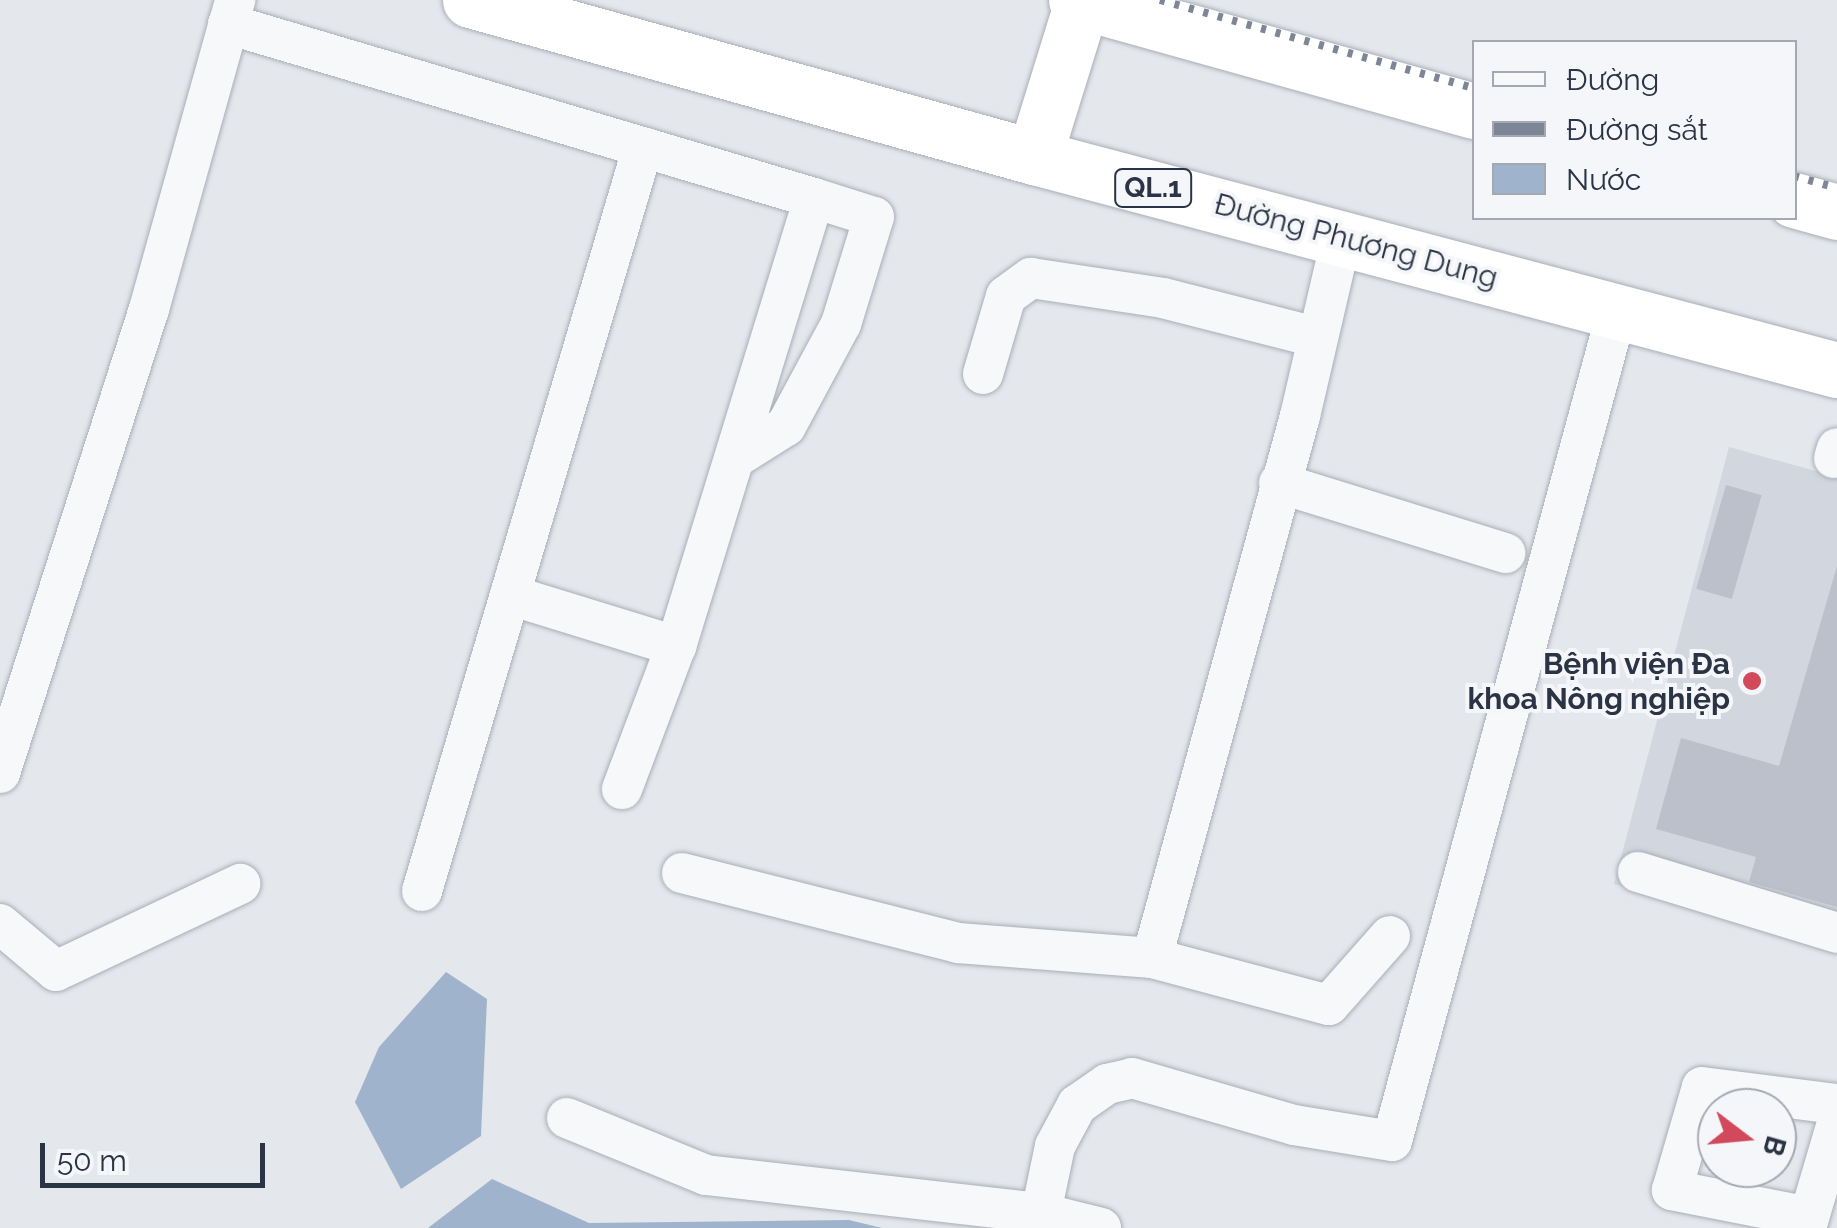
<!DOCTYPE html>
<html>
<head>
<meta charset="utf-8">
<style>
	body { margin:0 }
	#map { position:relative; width:1837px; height:1228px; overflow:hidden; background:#e4e7ec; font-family:Raleway,sans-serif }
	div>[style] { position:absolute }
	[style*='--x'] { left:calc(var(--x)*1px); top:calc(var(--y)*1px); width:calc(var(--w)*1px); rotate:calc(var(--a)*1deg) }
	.built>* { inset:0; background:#d2d6de }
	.water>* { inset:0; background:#9fb4cc }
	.building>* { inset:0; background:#bbc0ca; transform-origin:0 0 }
	.roads { filter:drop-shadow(0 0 2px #a9aeb7) drop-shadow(0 0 2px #a9aeb7) }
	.minor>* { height:40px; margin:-20px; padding:0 20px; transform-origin:20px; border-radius:20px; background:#f7f8fa }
	.highway>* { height:55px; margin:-27.5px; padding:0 27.5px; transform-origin:27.5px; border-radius:27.5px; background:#fff }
	.rail>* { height:8px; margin-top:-4px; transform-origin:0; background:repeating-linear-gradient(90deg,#7d8696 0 5px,transparent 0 15px) }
	.dots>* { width:28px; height:28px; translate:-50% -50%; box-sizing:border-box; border:5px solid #f4f6f9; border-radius:50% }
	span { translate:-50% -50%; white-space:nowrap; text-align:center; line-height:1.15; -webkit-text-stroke:8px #f4f6f9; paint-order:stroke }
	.shield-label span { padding:2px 8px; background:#f4f6f9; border:2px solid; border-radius:8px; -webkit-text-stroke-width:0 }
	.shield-label { font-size:28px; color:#2b3445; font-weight:700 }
	.street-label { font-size:30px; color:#2b3445 }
	.poi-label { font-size:30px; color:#2b3445; font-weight:700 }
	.right { translate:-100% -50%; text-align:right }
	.legend { position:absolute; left:1472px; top:40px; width:325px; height:180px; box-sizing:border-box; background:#f4f6f9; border:2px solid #a4a8b1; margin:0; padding:12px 18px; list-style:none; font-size:30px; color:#2b3445 }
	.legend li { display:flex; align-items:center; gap:20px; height:50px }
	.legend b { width:50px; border:2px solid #a4a8b1 }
	.north { position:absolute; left:1697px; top:1088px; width:100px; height:100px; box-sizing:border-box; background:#f4f6f9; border:2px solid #a4a8b1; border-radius:50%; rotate:106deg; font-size:28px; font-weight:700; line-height:40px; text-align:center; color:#2b3445 }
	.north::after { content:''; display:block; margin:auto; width:35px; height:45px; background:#d1495b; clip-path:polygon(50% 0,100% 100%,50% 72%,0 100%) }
	.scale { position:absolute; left:40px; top:1143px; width:225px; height:45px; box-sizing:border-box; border:5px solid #2b3445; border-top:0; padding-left:12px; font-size:30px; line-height:35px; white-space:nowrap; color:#2b3445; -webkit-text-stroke:8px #f4f6f9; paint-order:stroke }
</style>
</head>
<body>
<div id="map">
	<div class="built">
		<div style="clip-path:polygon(1729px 447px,1837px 477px,1837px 953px,1614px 884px)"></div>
	</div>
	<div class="water">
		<div style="clip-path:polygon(446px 972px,487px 999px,481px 1136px,401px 1189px,355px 1102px,379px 1047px)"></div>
		<div style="clip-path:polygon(492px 1179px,589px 1223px,849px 1220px,882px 1228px,428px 1228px)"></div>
	</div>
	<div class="building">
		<div style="left:1726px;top:485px;width:37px;height:108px;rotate:16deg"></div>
		<div style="clip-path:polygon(1837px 566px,1837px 907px,1749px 882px,1756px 857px,1656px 829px,1681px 738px,1779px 766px)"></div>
	</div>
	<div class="roads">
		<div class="minor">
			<div style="--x:228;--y:24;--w:611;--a:16.54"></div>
			<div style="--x:814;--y:198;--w:469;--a:107.1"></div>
			<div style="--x:676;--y:646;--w:153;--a:110.7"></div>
			<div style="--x:983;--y:374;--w:81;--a:-73.6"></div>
			<div style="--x:1006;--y:296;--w:31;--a:-36"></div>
			<div style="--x:1031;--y:278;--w:134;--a:8.6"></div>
			<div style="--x:1163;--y:298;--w:158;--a:14.3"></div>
			<div style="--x:735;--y:458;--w:60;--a:-32.1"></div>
			<div style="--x:786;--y:426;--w:116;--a:-61.7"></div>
			<div style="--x:841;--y:324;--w:112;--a:-72.9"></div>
			<div style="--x:874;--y:217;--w:63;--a:-162.4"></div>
			<div style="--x:1834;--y:458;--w:10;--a:-73"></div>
			<div style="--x:1279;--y:483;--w:237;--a:17.2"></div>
			<div style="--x:510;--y:595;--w:174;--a:17.1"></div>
			<div style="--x:0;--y:773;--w:487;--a:-72.2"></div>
			<div style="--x:149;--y:309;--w:321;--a:-74.4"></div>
			<div style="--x:1638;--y:872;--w:208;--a:17"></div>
			<div style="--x:682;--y:873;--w:285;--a:14.2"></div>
			<div style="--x:958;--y:943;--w:195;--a:4.4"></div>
			<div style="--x:1152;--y:958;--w:183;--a:14.9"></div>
			<div style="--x:1329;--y:1005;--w:92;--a:-48.5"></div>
			<div style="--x:422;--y:891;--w:776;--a:-73.46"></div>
			<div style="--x:0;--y:924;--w:73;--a:40"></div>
			<div style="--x:56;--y:971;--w:204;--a:-25.3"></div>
			<div style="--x:1152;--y:958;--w:562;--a:-74.73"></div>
			<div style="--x:1300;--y:416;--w:185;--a:-76.9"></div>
			<div style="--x:567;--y:1118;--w:150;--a:22.3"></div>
			<div style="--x:706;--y:1175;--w:337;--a:6.5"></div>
			<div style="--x:1041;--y:1213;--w:62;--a:14"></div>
			<div style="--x:1041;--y:1213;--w:68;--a:-78.2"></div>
			<div style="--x:1055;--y:1146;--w:47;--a:-61.8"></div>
			<div style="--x:1077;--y:1105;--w:37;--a:-35"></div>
			<div style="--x:1107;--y:1084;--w:26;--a:-13"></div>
			<div style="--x:1132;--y:1078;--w:169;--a:16.2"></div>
			<div style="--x:1294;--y:1125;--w:99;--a:9.3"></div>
			<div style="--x:1392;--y:1141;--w:860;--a:-74.83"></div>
			<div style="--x:1809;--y:1217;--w:140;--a:-168.9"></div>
			<div style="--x:1672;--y:1190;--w:107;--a:-73.8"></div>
			<div style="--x:1702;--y:1087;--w:136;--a:7.2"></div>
			<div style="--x:1806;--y:1228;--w:109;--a:-73.6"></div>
		</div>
		<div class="highway">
			<div style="--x:470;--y:0;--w:585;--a:15.56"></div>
			<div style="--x:1034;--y:157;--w:831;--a:14.86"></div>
			<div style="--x:1076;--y:0;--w:413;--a:15.6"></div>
			<div style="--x:1034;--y:157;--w:162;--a:-72.8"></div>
			<div style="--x:1794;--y:200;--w:45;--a:15.6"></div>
		</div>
	</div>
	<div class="rail">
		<div style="--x:1160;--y:0;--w:326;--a:15.7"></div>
		<div style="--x:1794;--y:176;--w:45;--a:15.6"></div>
	</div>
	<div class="dots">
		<div style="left:1752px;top:681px;background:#d1495b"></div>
	</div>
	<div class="shield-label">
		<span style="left:1153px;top:188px">QL.1</span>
	</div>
	<div class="street-label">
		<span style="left:1356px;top:241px;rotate:15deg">Đường Phương Dung</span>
	</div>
	<div class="poi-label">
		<span class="right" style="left:1730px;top:681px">Bệnh viện Đa<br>khoa Nông nghiệp</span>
	</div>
	<ul class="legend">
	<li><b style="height:12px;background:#f7f8fa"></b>Đường</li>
	<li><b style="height:12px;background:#7d8696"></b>Đường sắt</li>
	<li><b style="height:28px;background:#9fb4cc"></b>Nước</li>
	</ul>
	<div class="north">B</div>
	<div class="scale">50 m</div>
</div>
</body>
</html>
